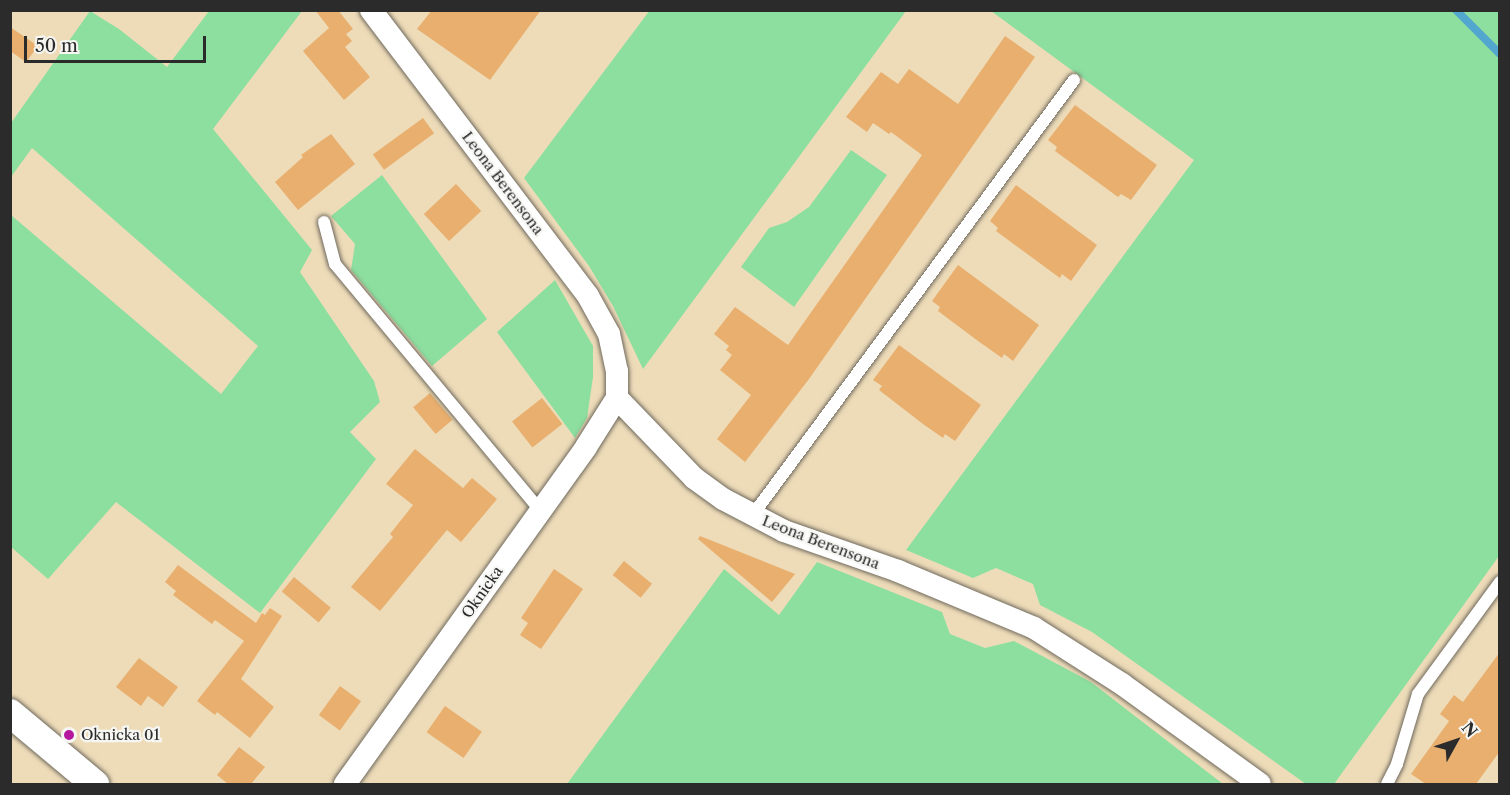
<!DOCTYPE html>
<html>
<head>
<meta charset="utf-8">
<style>
	body { margin:0 }
	#map { position:relative; width:1510px; height:795px; overflow:hidden; background:#eedcb9; font-family:"Libre Caslon Text",serif }
	div>[style] { position:absolute }
	[style*='--x'] { left:calc(var(--x)*1px); top:calc(var(--y)*1px); width:calc(var(--w)*1px); rotate:calc(var(--a)*1deg) }
	.green>* { inset:0; background:#8ddfa0 }
	.stream>* { height:8px; margin:-4px; padding:0 4px; transform-origin:4px; border-radius:4px; background:#51a7ce }
	.building>* { inset:0; background:#e8af6e; transform-origin:0 0 }
	.roads { filter:drop-shadow(0 0 2px #6f695d) drop-shadow(0 0 2px #6f695d) }
	.service>* { height:12px; margin:-6px; padding:0 6px; transform-origin:6px; border-radius:6px; background:#fff }
	.minor>* { height:22px; margin:-11px; padding:0 11px; transform-origin:11px; border-radius:11px; background:#fff }
	.tertiary>* { height:28px; margin:-14px; padding:0 14px; transform-origin:14px; border-radius:14px; background:#fff }
	.dots>* { width:16px; height:16px; translate:-50% -50%; box-sizing:border-box; border:3px solid #f6f6f2; border-radius:50% }
	span { translate:-50% -50%; white-space:nowrap; text-align:center; line-height:1.15; -webkit-text-stroke:4.5px #f6f6f2; paint-order:stroke }
	.street-label { font-size:15px; color:#2b2b2b }
	.poi-label { font-size:15px; color:#2b2b2b }
	.left { translate:0 -50%; text-align:left }
	.frame { position:absolute; inset:0; border:12px solid #2b2b2b; pointer-events:none }
	.north { position:absolute; left:1426px; top:711px; width:60px; height:60px; -webkit-text-stroke:4px #f6f6f2; paint-order:stroke; rotate:50deg; font-size:16px; font-weight:700; line-height:24px; text-align:center; color:#2b2b2b }
	.north::after { content:''; display:block; margin:auto; width:21px; height:27px; background:#2b2b2b; clip-path:polygon(50% 0,100% 100%,50% 72%,0 100%) }
	.scale { position:absolute; left:24px; top:36px; width:182px; height:27px; box-sizing:border-box; border:3px solid #2b2b2b; border-top:0; padding-left:8px; font-size:18px; line-height:21px; white-space:nowrap; color:#2b2b2b; -webkit-text-stroke:4px #f6f6f2; paint-order:stroke }
</style>
</head>
<body>
<div id="map">
	<div class="green">
		<div style="clip-path:polygon(650px 10px,906px 11px,643px 369px,613px 306px,589px 266px,524px 178px)"></div>
		<div style="clip-path:polygon(90px 11px,119px 29px,167px 67px,209px 11px,302px 11px,213px 129px,312px 250px,300px 272px,374px 381px,380px 402px,350px 432px,376px 459px,260px 613px,116px 502px,48px 579px,11px 547px,11px 215px,221px 394px,258px 346px,32px 148px,11px 177px,11px 123px)"></div>
		<div style="clip-path:polygon(991px 11px,1499px 11px,1499px 556px,1334px 784px,1306px 784px,1092px 632px,1040px 605px,1033px 584px,996px 568px,973px 578px,906px 550px,1194px 160px)"></div>
		<div style="clip-path:polygon(851px 150px,887px 175px,794px 307px,741px 267px,769px 228px,787px 222px,809px 207px)"></div>
		<div style="clip-path:polygon(382px 175px,487px 319px,432px 366px,351px 270px,355px 244px,331px 216px)"></div>
		<div style="clip-path:polygon(555px 280px,593px 346px,593px 377px,587px 418px,575px 438px,497px 332px)"></div>
		<div style="clip-path:polygon(817px 562px,942px 612px,950px 634px,985px 648px,1014px 641px,1091px 682px,1223px 784px,567px 784px,724px 569px,779px 615px)"></div>
	</div>
	<div class="stream">
		<div style="--x:1456;--y:10;--w:62;--a:45"></div>
	</div>
	<div class="building">
		<div style="clip-path:polygon(315px 10px,338px 10px,353px 29px,346px 34px,352px 41px,345px 47px,370px 77px,344px 100px,303px 51px,329px 28px)"></div>
		<div style="clip-path:polygon(432px 10px,541px 10px,490px 80px,417px 29px)"></div>
		<div style="clip-path:polygon(10px 27px,38px 46px,26px 62px,10px 51px)"></div>
		<div style="clip-path:polygon(1005px 36px,1035px 57px,809px 379px,745px 462px,717px 439px,751px 395px,720px 370px,732px 355px,726px 350px,729px 346px,714px 334px,735px 307px,788px 345px,922px 155px,891px 132px,889px 134px,873px 123px,867px 132px,846px 117px,881px 72px,898px 84px,909px 69px,958px 104px)"></div>
		<div style="clip-path:polygon(1075px 105px,1157px 165px,1131px 200px,1121px 194px,1118px 197px,1055px 151px,1057px 147px,1048px 140px)"></div>
		<div style="left:423px;top:118px;width:19px;height:62px;rotate:54deg"></div>
		<div style="clip-path:polygon(331px 134px,355px 164px,298px 210px,275px 182px,303px 157px,301px 155px)"></div>
		<div style="left:456px;top:184px;width:37px;height:44px;rotate:47deg"></div>
		<div style="clip-path:polygon(1016px 185px,1097px 245px,1071px 281px,1062px 274px,1060px 278px,996px 231px,998px 228px,990px 221px)"></div>
		<div style="clip-path:polygon(958px 265px,1039px 325px,1013px 361px,1004px 354px,1002px 358px,978px 341px,938px 311px,940px 307px,932px 301px)"></div>
		<div style="clip-path:polygon(899px 345px,981px 405px,955px 441px,945px 434px,943px 438px,923px 424px,879px 390px,882px 386px,873px 380px)"></div>
		<div style="left:430px;top:393px;width:35px;height:22px;rotate:50deg"></div>
		<div style="left:542px;top:398px;width:33px;height:38px;rotate:52deg"></div>
		<div style="clip-path:polygon(415px 449px,463px 488px,472px 478px,497px 499px,461px 542px,447px 530px,380px 611px,351px 587px,393px 537px,390px 534px,413px 505px,386px 484px)"></div>
		<div style="clip-path:polygon(700px 536px,795px 574px,772px 602px,698px 539px)"></div>
		<div style="left:624px;top:561px;width:36px;height:18px;rotate:39deg"></div>
		<div style="clip-path:polygon(178px 565px,256px 623px,262px 613px,265px 615px,270px 608px,282px 616px,241px 679px,274px 707px,250px 738px,217px 712px,215px 715px,197px 701px,244px 641px,215px 620px,212px 624px,173px 595px,176px 591px,165px 582px)"></div>
		<div style="clip-path:polygon(554px 569px,583px 589px,541px 649px,520px 635px,528px 623px,521px 618px)"></div>
		<div style="left:294px;top:577px;width:48px;height:19px;rotate:40deg"></div>
		<div style="clip-path:polygon(1500px 652px,1500px 751px,1476px 784px,1426px 784px,1411px 774px,1449px 721px,1440px 714px,1454px 695px,1463px 702px)"></div>
		<div style="clip-path:polygon(139px 658px,178px 687px,163px 707px,148px 696px,141px 706px,116px 687px)"></div>
		<div style="left:340px;top:686px;width:26px;height:36px;rotate:36deg"></div>
		<div style="left:445px;top:706px;width:45px;height:32px;rotate:35deg"></div>
		<div style="clip-path:polygon(239px 747px,265px 767px,251px 784px,228px 784px,217px 775px)"></div>
	</div>
	<div class="roads">
		<div class="service">
			<div style="--x:324;--y:222;--w:43;--a:75.3"></div>
			<div style="--x:335;--y:264;--w:320;--a:50.2"></div>
			<div style="--x:752;--y:516;--w:542;--a:-53.55"></div>
			<div style="--x:1387;--y:784;--w:22;--a:-63"></div>
			<div style="--x:1397;--y:764;--w:73;--a:-73.3"></div>
			<div style="--x:1418;--y:694;--w:139;--a:-53.8"></div>
		</div>
		<div class="minor">
			<div style="--x:371;--y:10;--w:359;--a:52.8"></div>
			<div style="--x:588;--y:296;--w:43;--a:61.1"></div>
			<div style="--x:609;--y:334;--w:38;--a:78"></div>
			<div style="--x:617;--y:371;--w:27;--a:90"></div>
			<div style="--x:617;--y:398;--w:111;--a:46.1"></div>
			<div style="--x:694;--y:478;--w:36;--a:36"></div>
			<div style="--x:723;--y:499;--w:69;--a:27.7"></div>
			<div style="--x:784;--y:531;--w:121;--a:19.3"></div>
			<div style="--x:898;--y:571;--w:147;--a:22.7"></div>
			<div style="--x:1034;--y:628;--w:104;--a:32.5"></div>
			<div style="--x:1122;--y:684;--w:170;--a:35.9"></div>
			<div style="--x:345;--y:784;--w:414;--a:-54.4"></div>
			<div style="--x:586;--y:447;--w:58;--a:-57.7"></div>
		</div>
		<div class="tertiary">
			<div style="--x:10;--y:713;--w:111;--a:39.9"></div>
		</div>
	</div>
	<div class="dots">
		<div style="left:69px;top:735px;background:#b5179e"></div>
	</div>
	<div class="street-label">
		<span style="left:503px;top:183px;rotate:53deg">Leona Berensona</span>
		<span style="left:821px;top:542px;rotate:21deg">Leona Berensona</span>
		<span style="left:482px;top:592px;rotate:-55deg">Oknicka</span>
	</div>
	<div class="poi-label">
		<span class="left" style="left:81px;top:735px">Oknicka 01</span>
	</div>
	<div class="frame"></div>
	<div class="north">N</div>
	<div class="scale">50 m</div>
</div>
</body>
</html>
